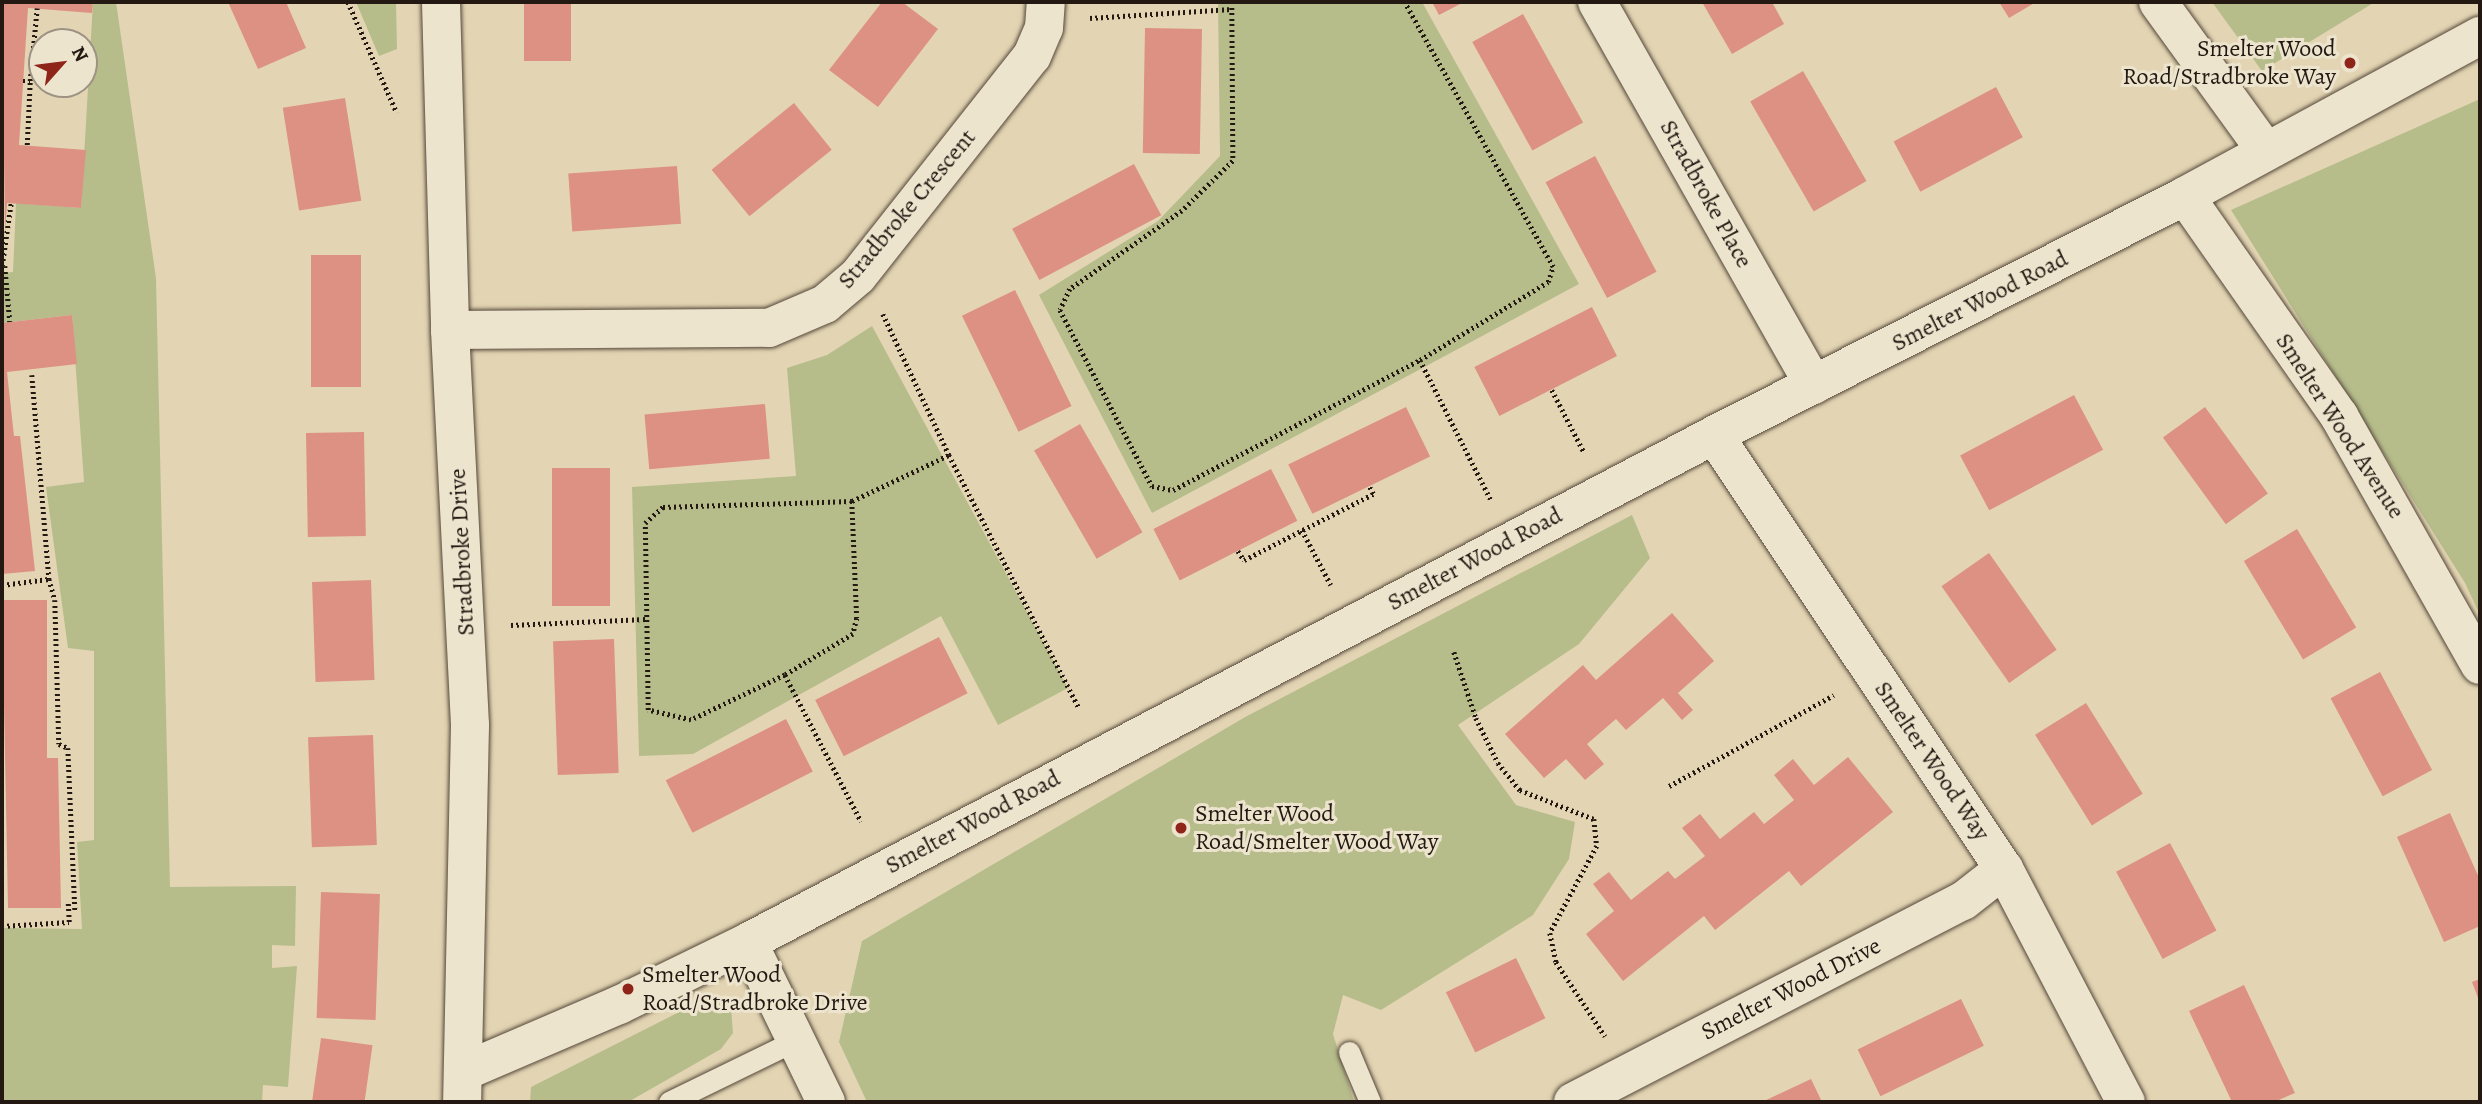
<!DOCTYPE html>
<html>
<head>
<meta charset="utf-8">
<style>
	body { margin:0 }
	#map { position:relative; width:2482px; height:1104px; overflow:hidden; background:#e3d5b3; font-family:Alegreya,serif }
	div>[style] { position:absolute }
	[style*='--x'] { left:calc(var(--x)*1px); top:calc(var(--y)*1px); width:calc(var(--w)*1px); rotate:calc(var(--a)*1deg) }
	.green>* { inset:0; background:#b6bd8b }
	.building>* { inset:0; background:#dd9183; transform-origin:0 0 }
	.path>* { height:4.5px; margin-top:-2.25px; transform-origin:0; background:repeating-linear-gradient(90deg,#241812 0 2px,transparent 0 5.5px) }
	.roads { filter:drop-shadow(0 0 2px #54473a) drop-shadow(0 0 2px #54473a) }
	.lane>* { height:21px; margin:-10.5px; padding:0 10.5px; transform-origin:10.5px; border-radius:10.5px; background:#ede4ce }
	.street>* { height:38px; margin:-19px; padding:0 19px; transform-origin:19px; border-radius:19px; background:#ede4ce }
	.dots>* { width:19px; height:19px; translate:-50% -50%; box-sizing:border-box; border:4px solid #ede4ce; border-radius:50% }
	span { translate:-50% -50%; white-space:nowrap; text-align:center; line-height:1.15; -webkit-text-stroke:6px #ede4ce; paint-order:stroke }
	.poi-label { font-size:24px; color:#241812 }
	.right { translate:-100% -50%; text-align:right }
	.left { translate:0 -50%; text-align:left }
	.street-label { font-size:24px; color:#241812 }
	.frame { position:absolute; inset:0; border:4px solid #241812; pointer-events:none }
	.north { position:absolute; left:28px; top:28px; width:70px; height:70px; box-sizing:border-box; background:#ede4ce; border:2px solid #9d9283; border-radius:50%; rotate:62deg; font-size:19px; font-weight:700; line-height:28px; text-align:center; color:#241812 }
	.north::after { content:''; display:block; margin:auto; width:24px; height:32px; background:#8f2418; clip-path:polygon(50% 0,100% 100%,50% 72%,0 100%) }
</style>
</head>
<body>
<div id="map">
	<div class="green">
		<div style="clip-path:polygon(93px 2px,116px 2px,156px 278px,170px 887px,296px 886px,295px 946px,272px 945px,272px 968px,297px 966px,288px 1087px,263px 1085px,262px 1102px,2px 1102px,2px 928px,82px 929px,77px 842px,94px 840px,94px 651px,68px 648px,46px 487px,84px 482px,72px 315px,2px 323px,2px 273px,13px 272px,16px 203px,81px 208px)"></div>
		<div style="clip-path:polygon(356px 2px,396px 2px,397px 49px,379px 56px)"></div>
		<div style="clip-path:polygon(1218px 2px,1422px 2px,1579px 284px,1152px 513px,1039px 295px,1158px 221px,1220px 156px)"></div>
		<div style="clip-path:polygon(2212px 2px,2375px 2px,2262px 71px)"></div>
		<div style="clip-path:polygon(2480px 99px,2480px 615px,2465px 583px,2231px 210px)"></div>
		<div style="clip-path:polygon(872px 326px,1068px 688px,998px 725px,941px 616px,693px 754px,639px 756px,632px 487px,796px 476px,787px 368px,827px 355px)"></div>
		<div style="clip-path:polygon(1632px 515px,1650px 558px,1579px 644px,1458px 725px,1516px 805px,1575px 822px,1569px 859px,1533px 915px,1381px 1010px,1343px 995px,1333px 1034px,1354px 1102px,867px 1102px,839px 1042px,862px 941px,1247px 716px)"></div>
		<div style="clip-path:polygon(707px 998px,731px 1008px,733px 1033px,721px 1049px,628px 1102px,530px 1102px,531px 1087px)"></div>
	</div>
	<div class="building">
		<div style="clip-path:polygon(2px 2px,93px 2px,92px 13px,28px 8px,19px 145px,86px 150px,81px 208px,7px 203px,5px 232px)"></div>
		<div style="clip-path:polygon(228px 2px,286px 2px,306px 48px,258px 69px)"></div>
		<div style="left:524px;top:2px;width:47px;height:59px"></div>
		<div style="clip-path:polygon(882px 2px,902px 2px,938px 29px,878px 107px,829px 70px)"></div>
		<div style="clip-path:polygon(1432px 2px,1464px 2px,1439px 15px)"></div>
		<div style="clip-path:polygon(1702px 2px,1772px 2px,1784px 24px,1732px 54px)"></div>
		<div style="clip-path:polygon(1999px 2px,2036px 2px,2009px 18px)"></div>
		<div style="left:1523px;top:14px;width:124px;height:58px;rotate:61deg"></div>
		<div style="left:1145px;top:28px;width:57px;height:125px;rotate:1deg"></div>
		<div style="left:1803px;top:71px;width:127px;height:61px;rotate:60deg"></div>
		<div style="left:1996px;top:87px;width:57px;height:116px;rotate:62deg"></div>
		<div style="left:345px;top:98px;width:104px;height:63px;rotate:81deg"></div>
		<div style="left:794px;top:103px;width:60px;height:106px;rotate:51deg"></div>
		<div style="left:1595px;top:156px;width:131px;height:56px;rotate:62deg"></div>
		<div style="left:1134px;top:164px;width:58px;height:138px;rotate:62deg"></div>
		<div style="left:677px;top:166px;width:58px;height:109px;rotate:86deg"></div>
		<div style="left:311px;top:255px;width:50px;height:132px"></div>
		<div style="left:1015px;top:290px;width:129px;height:59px;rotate:64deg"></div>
		<div style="left:1592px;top:307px;width:55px;height:132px;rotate:63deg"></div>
		<div style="clip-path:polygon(72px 315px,77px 364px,7px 372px,14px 436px,20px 436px,35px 571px,2px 574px,2px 323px)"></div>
		<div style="left:2074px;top:395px;width:62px;height:129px;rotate:62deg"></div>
		<div style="left:765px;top:404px;width:55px;height:121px;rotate:85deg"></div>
		<div style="left:1406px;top:407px;width:55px;height:131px;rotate:64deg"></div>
		<div style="left:2205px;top:407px;width:107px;height:52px;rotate:54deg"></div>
		<div style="left:1080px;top:424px;width:125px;height:53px;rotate:60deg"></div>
		<div style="left:364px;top:432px;width:104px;height:58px;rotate:89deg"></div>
		<div style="left:610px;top:468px;width:138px;height:58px;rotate:90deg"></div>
		<div style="left:1271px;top:469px;width:58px;height:132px;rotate:63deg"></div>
		<div style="left:2297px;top:529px;width:115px;height:62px;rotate:59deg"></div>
		<div style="left:1989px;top:553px;width:118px;height:58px;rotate:55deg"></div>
		<div style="left:371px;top:580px;width:100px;height:59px;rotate:88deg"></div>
		<div style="clip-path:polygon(2px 600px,47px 600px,47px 758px,58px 758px,61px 908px,8px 908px)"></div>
		<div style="clip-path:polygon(1672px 613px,1714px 661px,1678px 693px,1693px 710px,1682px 720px,1663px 698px,1626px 730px,1616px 719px,1587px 744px,1604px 764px,1585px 780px,1566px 759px,1544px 778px,1505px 734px,1583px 665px,1596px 680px)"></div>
		<div style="left:939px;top:637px;width:63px;height:139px;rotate:63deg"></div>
		<div style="left:614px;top:639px;width:134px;height:61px;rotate:88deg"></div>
		<div style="left:2380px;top:672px;width:111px;height:56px;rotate:62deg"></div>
		<div style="left:2086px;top:703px;width:107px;height:60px;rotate:58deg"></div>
		<div style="left:786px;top:719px;width:59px;height:135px;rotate:63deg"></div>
		<div style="left:373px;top:735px;width:110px;height:65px;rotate:88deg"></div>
		<div style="clip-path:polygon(1848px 757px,1893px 812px,1801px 886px,1789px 871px,1715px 930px,1704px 916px,1623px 981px,1586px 934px,1614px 911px,1593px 884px,1609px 872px,1631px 900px,1668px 871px,1675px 879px,1705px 856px,1682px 828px,1700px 814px,1720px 839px,1754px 812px,1764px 824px,1794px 800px,1774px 775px,1793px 759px,1814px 785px)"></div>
		<div style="clip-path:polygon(2450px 813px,2480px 880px,2480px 926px,2444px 942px,2397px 837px)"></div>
		<div style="left:2170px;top:843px;width:99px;height:61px;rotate:62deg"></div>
		<div style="left:321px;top:892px;width:59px;height:126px;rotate:2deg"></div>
		<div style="left:1516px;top:958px;width:67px;height:78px;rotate:64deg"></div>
		<div style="clip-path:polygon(2480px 979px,2480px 1003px,2472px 982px)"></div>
		<div style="clip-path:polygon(2244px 985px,2295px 1093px,2274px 1102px,2232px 1102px,2189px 1011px)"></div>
		<div style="left:1961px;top:999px;width:52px;height:115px;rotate:64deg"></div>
		<div style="left:321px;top:1038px;width:52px;height:64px;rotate:8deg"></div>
		<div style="clip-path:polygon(1811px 1079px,1822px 1102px,1762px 1102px)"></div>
	</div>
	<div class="path">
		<div style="--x:348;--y:2;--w:121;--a:66.2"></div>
		<div style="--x:1232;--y:2;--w:159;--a:89.6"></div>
		<div style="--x:1233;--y:161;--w:71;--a:135.6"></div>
		<div style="--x:1182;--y:211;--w:136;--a:145.1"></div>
		<div style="--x:1070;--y:289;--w:23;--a:115"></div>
		<div style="--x:1060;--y:310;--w:199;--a:62.4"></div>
		<div style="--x:1152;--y:486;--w:21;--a:11"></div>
		<div style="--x:1173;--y:490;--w:279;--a:-27.8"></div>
		<div style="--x:1420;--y:360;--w:150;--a:-31.4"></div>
		<div style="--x:1548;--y:282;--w:16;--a:-72"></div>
		<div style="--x:1553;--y:267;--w:304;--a:-119.3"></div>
		<div style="--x:1090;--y:18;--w:142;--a:-3.6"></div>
		<div style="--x:23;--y:81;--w:7;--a:0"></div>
		<div style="--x:30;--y:81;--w:73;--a:-84.5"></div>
		<div style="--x:27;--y:145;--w:64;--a:-87.3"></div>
		<div style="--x:2;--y:266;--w:64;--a:-81.9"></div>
		<div style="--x:5;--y:266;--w:56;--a:84.9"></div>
		<div style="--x:883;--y:314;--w:156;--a:64.9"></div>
		<div style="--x:949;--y:455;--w:284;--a:62.8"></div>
		<div style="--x:1420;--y:360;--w:157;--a:63.1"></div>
		<div style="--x:32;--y:375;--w:205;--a:85.2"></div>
		<div style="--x:49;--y:579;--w:22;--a:74"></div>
		<div style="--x:55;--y:600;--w:144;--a:88.4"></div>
		<div style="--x:59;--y:744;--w:10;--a:24"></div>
		<div style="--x:68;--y:748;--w:163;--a:87.5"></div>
		<div style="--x:1552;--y:390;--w:70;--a:62.7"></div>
		<div style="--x:852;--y:501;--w:117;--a:87.6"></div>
		<div style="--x:857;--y:618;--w:16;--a:104"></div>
		<div style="--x:853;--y:634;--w:79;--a:148.9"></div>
		<div style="--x:785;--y:675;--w:104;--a:154.4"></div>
		<div style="--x:691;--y:720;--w:44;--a:-166.9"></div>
		<div style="--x:648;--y:710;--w:187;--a:-90.9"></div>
		<div style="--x:645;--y:523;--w:24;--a:-42"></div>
		<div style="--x:663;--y:507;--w:189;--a:-1.8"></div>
		<div style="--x:852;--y:501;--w:107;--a:-25.4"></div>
		<div style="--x:1302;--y:530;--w:62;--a:62.2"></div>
		<div style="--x:1238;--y:551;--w:11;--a:56"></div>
		<div style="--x:1244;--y:560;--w:145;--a:-27.1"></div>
		<div style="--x:1373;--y:494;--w:9;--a:-117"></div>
		<div style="--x:2;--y:585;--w:47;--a:-7.3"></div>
		<div style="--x:511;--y:625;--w:135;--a:-2.5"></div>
		<div style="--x:1454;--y:652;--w:70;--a:71.6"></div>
		<div style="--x:1476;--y:718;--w:50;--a:63.9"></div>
		<div style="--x:1498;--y:763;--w:35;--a:51"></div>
		<div style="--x:1520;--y:790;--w:79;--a:21.4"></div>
		<div style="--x:1594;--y:819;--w:27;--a:84"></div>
		<div style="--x:1597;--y:846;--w:99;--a:118.4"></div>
		<div style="--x:1550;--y:933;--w:30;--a:78"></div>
		<div style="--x:1556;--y:962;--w:89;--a:56.5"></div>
		<div style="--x:785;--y:675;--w:165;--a:62.5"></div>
		<div style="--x:1669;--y:786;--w:188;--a:-28.9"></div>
		<div style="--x:2;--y:926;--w:67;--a:-3.4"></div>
		<div style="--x:69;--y:922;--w:20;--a:-93"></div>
	</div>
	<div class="roads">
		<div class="lane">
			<div style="--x:1349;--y:1052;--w:54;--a:67.2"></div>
			<div style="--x:669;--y:1102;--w:139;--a:-26"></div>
		</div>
		<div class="street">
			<div style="--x:441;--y:2;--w:328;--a:88.4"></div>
			<div style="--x:450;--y:330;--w:396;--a:87.1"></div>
			<div style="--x:470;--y:725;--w:377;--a:91.2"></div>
			<div style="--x:1597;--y:2;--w:440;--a:60.5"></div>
			<div style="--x:2158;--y:2;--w:184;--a:54.1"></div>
			<div style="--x:2185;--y:196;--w:269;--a:55"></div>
			<div style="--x:2339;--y:416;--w:286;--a:60.5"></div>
			<div style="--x:450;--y:330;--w:319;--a:-0.4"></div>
			<div style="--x:769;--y:328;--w:61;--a:-23.2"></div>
			<div style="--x:825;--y:304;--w:43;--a:-40.3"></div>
			<div style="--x:858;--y:276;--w:280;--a:-51.7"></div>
			<div style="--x:1032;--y:56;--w:30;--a:-67"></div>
			<div style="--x:1044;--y:28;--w:26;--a:-86"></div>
			<div style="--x:1714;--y:435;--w:522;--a:56.25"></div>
			<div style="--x:2004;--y:869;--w:263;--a:62.4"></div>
			<div style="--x:748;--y:942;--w:178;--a:64"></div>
			<div style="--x:465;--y:1071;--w:168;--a:-23.2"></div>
			<div style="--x:619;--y:1005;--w:144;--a:-26"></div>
			<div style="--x:748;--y:942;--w:1091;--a:-27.69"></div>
			<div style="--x:1714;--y:435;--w:528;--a:-26.9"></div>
			<div style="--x:2185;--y:196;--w:336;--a:-28.5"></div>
			<div style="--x:1573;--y:1102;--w:439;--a:-27.3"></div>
			<div style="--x:1963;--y:901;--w:52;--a:-38"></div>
		</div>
	</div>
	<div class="dots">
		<div style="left:2350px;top:63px;background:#8f2418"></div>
		<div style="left:1181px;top:828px;background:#8f2418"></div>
		<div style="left:628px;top:989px;background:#8f2418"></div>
	</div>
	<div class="poi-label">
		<span class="right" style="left:2336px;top:63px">Smelter Wood<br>Road/Stradbroke Way</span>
		<span class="left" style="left:1195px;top:828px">Smelter Wood<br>Road/Smelter Wood Way</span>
		<span class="left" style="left:642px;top:989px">Smelter Wood<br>Road/Stradbroke Drive</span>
	</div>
	<div class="street-label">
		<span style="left:1706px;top:194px;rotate:61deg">Stradbroke Place</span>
		<span style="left:907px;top:209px;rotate:-50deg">Stradbroke Crescent</span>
		<span style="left:1980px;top:301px;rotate:-27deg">Smelter Wood Road</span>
		<span style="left:2340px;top:426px;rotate:57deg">Smelter Wood Avenue</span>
		<span style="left:462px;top:552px;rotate:-93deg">Stradbroke Drive</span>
		<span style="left:1475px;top:559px;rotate:-28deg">Smelter Wood Road</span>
		<span style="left:1932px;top:761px;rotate:56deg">Smelter Wood Way</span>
		<span style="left:973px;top:822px;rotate:-28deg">Smelter Wood Road</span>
		<span style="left:1791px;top:989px;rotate:-27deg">Smelter Wood Drive</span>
	</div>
	<div class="frame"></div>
	<div class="north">N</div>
</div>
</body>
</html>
